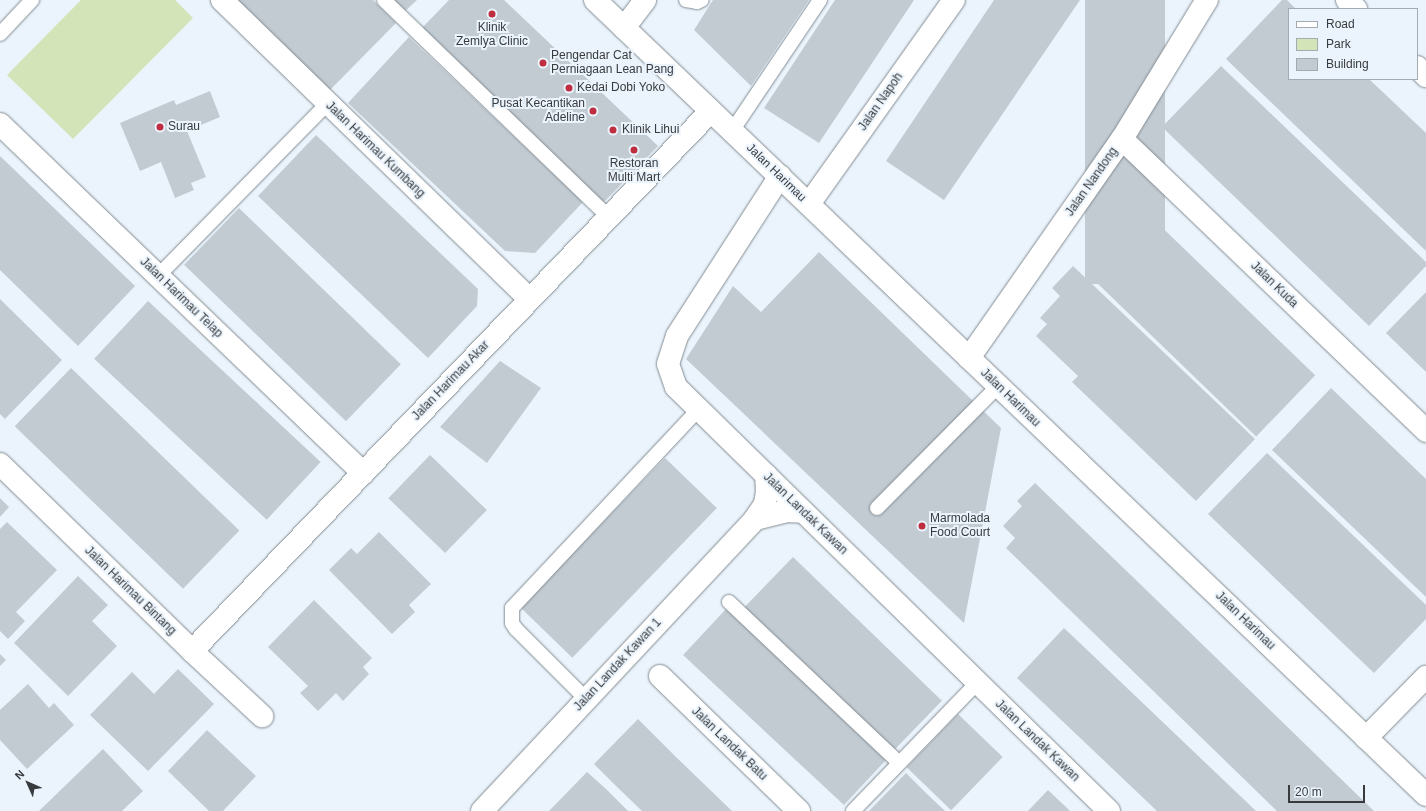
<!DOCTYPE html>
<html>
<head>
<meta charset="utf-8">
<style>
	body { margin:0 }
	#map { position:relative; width:1426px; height:811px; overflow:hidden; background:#ebf4fc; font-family:Helvetica,sans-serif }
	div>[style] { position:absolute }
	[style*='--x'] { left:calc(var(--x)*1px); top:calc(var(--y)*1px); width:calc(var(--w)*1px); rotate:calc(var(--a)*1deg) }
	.green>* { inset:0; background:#d2e4b8 }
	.building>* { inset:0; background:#c2cbd2; transform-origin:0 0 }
	.roads { filter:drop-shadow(0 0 1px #838b92) drop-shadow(0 0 1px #838b92) }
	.lane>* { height:14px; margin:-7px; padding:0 7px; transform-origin:7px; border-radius:7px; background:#fff }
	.street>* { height:22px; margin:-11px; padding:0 11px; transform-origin:11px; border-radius:11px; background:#fff }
	.secondary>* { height:22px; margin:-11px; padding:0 11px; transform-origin:11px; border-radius:11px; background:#fff }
	.dots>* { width:11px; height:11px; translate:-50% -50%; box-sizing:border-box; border:2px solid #ebf4fc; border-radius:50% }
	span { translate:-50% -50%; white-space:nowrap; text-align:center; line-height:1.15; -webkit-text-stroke:4px #ebf4fc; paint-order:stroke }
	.poi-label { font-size:12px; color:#383b3e }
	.left { translate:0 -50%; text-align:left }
	.right { translate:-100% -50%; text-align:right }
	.street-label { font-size:12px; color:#383b3e }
	.legend { position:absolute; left:1288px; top:8px; width:130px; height:72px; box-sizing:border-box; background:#ebf4fc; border:1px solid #a3aab0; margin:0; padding:5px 7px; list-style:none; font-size:12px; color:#383b3e }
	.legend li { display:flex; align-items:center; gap:8px; height:20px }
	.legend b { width:20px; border:1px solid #a3aab0 }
	.north { position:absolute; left:8px; top:763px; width:40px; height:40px; -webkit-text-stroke:3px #ebf4fc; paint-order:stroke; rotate:315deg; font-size:11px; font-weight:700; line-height:16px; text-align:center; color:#383b3e }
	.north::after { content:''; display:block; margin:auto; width:14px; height:18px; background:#383b3e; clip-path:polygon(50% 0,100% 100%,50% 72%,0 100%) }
	.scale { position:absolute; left:1288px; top:785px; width:77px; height:18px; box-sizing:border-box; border:2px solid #383b3e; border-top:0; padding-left:5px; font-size:12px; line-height:14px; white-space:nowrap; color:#383b3e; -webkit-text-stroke:3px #ebf4fc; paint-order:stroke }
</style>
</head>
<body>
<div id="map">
	<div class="green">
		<div style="clip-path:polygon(81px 0,175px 0,193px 18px,73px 139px,7px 75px)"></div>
	</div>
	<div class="building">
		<div style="clip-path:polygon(236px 0,373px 0,396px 23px,329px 91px)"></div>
		<div style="clip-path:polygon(393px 0,417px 0,405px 11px)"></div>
		<div style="clip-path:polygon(449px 0,504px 0,658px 146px,603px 203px,421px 29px)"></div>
		<div style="clip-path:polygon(713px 0,809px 0,751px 86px,694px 30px)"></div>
		<div style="clip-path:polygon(835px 0,914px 0,819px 143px,764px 108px)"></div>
		<div style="clip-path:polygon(994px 0,1080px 0,944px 200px,886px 161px)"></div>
		<div style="left:1085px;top:0;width:80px;height:284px"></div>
		<div style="clip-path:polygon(1282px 0,1287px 0,1296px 9px,1289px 9px,1289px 79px,1369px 79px,1426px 133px,1426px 251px,1226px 59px)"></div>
		<div style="clip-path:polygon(409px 37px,583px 202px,535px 253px,505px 251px,348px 103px)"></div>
		<div style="clip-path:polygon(1221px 66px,1426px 262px,1426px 266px,1369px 326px,1162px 127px)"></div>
		<div style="clip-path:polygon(210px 91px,220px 117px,187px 131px,206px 177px,191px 183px,194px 190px,175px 198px,161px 162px,140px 171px,120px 123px,174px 100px,176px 105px)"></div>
		<div style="clip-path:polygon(316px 135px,478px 289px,477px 306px,428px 358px,258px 196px)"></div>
		<div style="clip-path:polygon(0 156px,135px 286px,78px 346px,0 270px)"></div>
		<div style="left:239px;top:208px;width:225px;height:79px;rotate:44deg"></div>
		<div style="left:1144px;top:210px;width:238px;height:85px;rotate:44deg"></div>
		<div style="clip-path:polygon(819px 252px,1001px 428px,964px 623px,686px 359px,733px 286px,761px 312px)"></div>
		<div style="clip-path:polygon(1073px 266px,1255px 439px,1196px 501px,1072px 382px,1078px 376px,1036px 336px,1047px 324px,1040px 318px,1060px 296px,1052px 288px)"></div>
		<div style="clip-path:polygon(1426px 292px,1426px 372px,1386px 333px)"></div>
		<div style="clip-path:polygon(0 299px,62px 360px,5px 419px,0 414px)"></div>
		<div style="left:148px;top:301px;width:236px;height:79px;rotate:43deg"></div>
		<div style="clip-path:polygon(500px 361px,541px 388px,487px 463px,440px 427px)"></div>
		<div style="left:71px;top:368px;width:234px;height:81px;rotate:44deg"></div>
		<div style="clip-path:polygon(1331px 388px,1426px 479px,1426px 597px,1272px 450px)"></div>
		<div style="clip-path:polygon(1267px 453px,1426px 605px,1426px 619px,1374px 673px,1208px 514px)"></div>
		<div style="left:430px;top:455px;width:79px;height:60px;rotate:44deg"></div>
		<div style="left:665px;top:458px;width:72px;height:208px;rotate:44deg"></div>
		<div style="clip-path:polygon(1035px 483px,1137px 581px,1374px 811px,1277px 811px,1006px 548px,1015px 538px,1003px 526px,1022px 506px,1017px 501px)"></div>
		<div style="clip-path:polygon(0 498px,9px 507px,0 517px)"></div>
		<div style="clip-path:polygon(7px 522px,57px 570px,16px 612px,25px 621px,8px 639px,0 631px,0 529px)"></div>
		<div style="clip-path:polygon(379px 532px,431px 584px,409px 605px,415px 612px,392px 634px,329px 570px,351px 548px,357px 554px)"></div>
		<div style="left:793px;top:557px;width:207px;height:71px;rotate:44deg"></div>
		<div style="clip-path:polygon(78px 576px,108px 605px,92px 621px,117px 646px,68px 696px,14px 643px)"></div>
		<div style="clip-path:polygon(314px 600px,372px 658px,363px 667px,369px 674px,343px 701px,336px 693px,318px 711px,300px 693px,308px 686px,268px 647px)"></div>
		<div style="left:726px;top:609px;width:220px;height:63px;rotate:43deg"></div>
		<div style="clip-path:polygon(1064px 628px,1083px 646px,1256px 811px,1157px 811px,1036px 696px,1017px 678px)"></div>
		<div style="clip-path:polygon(0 654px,6px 660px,0 666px)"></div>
		<div style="clip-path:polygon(178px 669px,214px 704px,148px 771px,90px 715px,132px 672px,154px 694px)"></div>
		<div style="clip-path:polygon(28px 684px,49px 708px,54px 703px,74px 725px,27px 769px,0 740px,0 710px)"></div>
		<div style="left:958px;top:714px;width:62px;height:74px;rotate:44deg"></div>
		<div style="clip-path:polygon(638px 719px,675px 756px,732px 811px,642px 811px,613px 783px,594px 764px)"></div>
		<div style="clip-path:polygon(207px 730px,256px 776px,223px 811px,209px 811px,168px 771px)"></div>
		<div style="clip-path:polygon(103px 749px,143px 791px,122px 811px,39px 811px)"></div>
		<div style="clip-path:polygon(587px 772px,606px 789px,628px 811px,549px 811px)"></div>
		<div style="clip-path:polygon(906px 773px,925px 792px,945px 811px,869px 811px)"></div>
		<div style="clip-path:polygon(1048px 790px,1067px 808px,1070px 811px,1028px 811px)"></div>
	</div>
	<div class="roads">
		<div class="lane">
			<div style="--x:384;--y:0;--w:311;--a:44"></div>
			<div style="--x:686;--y:0;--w:11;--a:10"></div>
			<div style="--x:697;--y:2;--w:5;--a:-22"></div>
			<div style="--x:0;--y:34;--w:47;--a:-46.7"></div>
			<div style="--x:732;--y:131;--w:158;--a:-56.1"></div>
			<div style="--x:158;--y:276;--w:243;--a:-45.5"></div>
			<div style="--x:877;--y:508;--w:172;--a:-45.2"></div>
			<div style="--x:729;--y:602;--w:234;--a:43.4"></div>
			<div style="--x:586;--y:699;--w:99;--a:-135"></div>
			<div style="--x:516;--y:629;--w:7;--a:-124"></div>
			<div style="--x:512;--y:623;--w:15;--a:-90"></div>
			<div style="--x:512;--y:608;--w:273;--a:-46.8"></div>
			<div style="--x:853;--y:811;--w:178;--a:-45.9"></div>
		</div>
		<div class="street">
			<div style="--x:222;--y:0;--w:429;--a:44.2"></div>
			<div style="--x:1347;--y:0;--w:13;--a:45"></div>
			<div style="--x:624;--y:28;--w:35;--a:-53"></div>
			<div style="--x:1417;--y:67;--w:13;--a:45"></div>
			<div style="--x:0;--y:124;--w:504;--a:43.87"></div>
			<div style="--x:1122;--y:139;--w:422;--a:43.8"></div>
			<div style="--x:780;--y:176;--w:190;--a:122.8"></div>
			<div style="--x:677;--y:336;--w:29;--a:108"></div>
			<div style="--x:668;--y:364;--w:24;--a:71"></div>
			<div style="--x:676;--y:387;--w:606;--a:44.4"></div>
			<div style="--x:809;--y:204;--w:250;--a:-54.6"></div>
			<div style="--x:969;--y:358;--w:267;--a:-55.1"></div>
			<div style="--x:1122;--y:139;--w:163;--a:-58.6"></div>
			<div style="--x:0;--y:464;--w:268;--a:44.2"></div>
			<div style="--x:192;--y:651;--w:96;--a:42.9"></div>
			<div style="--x:755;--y:519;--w:32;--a:-14"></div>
			<div style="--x:786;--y:511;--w:17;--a:3"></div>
			<div style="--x:192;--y:651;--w:749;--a:-46.14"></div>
			<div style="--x:660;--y:676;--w:194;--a:44.2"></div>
			<div style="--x:1366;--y:738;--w:86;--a:-45.5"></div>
			<div style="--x:482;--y:811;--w:400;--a:-46.9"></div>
			<div style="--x:755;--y:519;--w:18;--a:-56"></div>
			<div style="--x:765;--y:504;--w:12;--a:-81"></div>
			<div style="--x:767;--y:492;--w:17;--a:-93"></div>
		</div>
		<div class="secondary">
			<div style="--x:595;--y:0;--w:1150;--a:43.73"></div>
		</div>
	</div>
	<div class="dots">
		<div style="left:492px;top:14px;background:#be2e3e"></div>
		<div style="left:543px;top:63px;background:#be2e3e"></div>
		<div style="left:569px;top:88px;background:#be2e3e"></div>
		<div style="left:593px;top:111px;background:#be2e3e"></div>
		<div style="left:160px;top:127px;background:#be2e3e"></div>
		<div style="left:613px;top:130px;background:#be2e3e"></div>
		<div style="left:634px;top:150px;background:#be2e3e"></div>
		<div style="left:922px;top:526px;background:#be2e3e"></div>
	</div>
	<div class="poi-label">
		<span style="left:492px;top:35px">Klinik<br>Zemlya Clinic</span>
		<span class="left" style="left:551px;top:63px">Pengendar Cat<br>Perniagaan Lean Pang</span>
		<span class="left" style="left:577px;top:88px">Kedai Dobi Yoko</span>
		<span class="right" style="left:585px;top:111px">Pusat Kecantikan<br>Adeline</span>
		<span class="left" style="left:168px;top:127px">Surau</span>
		<span class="left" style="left:622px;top:130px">Klinik Lihui</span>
		<span style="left:634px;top:171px">Restoran<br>Multi Mart</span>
		<span class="left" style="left:930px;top:526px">Marmolada<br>Food Court</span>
	</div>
	<div class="street-label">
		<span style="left:881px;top:102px;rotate:-55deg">Jalan Napoh</span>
		<span style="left:375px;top:150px;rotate:44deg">Jalan Harimau Kumbang</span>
		<span style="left:776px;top:173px;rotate:44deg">Jalan Harimau</span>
		<span style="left:1092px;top:182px;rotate:-55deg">Jalan Nandong</span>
		<span style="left:1274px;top:285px;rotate:44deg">Jalan Kuda</span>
		<span style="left:181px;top:298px;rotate:44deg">Jalan Harimau Telap</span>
		<span style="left:451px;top:381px;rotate:-46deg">Jalan Harimau Akar</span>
		<span style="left:1010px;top:398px;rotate:44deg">Jalan Harimau</span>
		<span style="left:805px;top:514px;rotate:44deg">Jalan Landak Kawan</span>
		<span style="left:130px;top:591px;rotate:44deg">Jalan Harimau Bintang</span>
		<span style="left:1245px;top:621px;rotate:44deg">Jalan Harimau</span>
		<span style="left:618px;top:665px;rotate:-47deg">Jalan Landak Kawan 1</span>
		<span style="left:1037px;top:741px;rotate:44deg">Jalan Landak Kawan</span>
		<span style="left:729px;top:744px;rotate:44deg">Jalan Landak Batu</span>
	</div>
	<ul class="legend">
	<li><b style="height:5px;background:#fff"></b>Road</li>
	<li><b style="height:11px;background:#d2e4b8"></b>Park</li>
	<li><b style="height:11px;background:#c2cbd2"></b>Building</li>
	</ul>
	<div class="north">N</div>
	<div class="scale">20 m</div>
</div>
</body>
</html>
